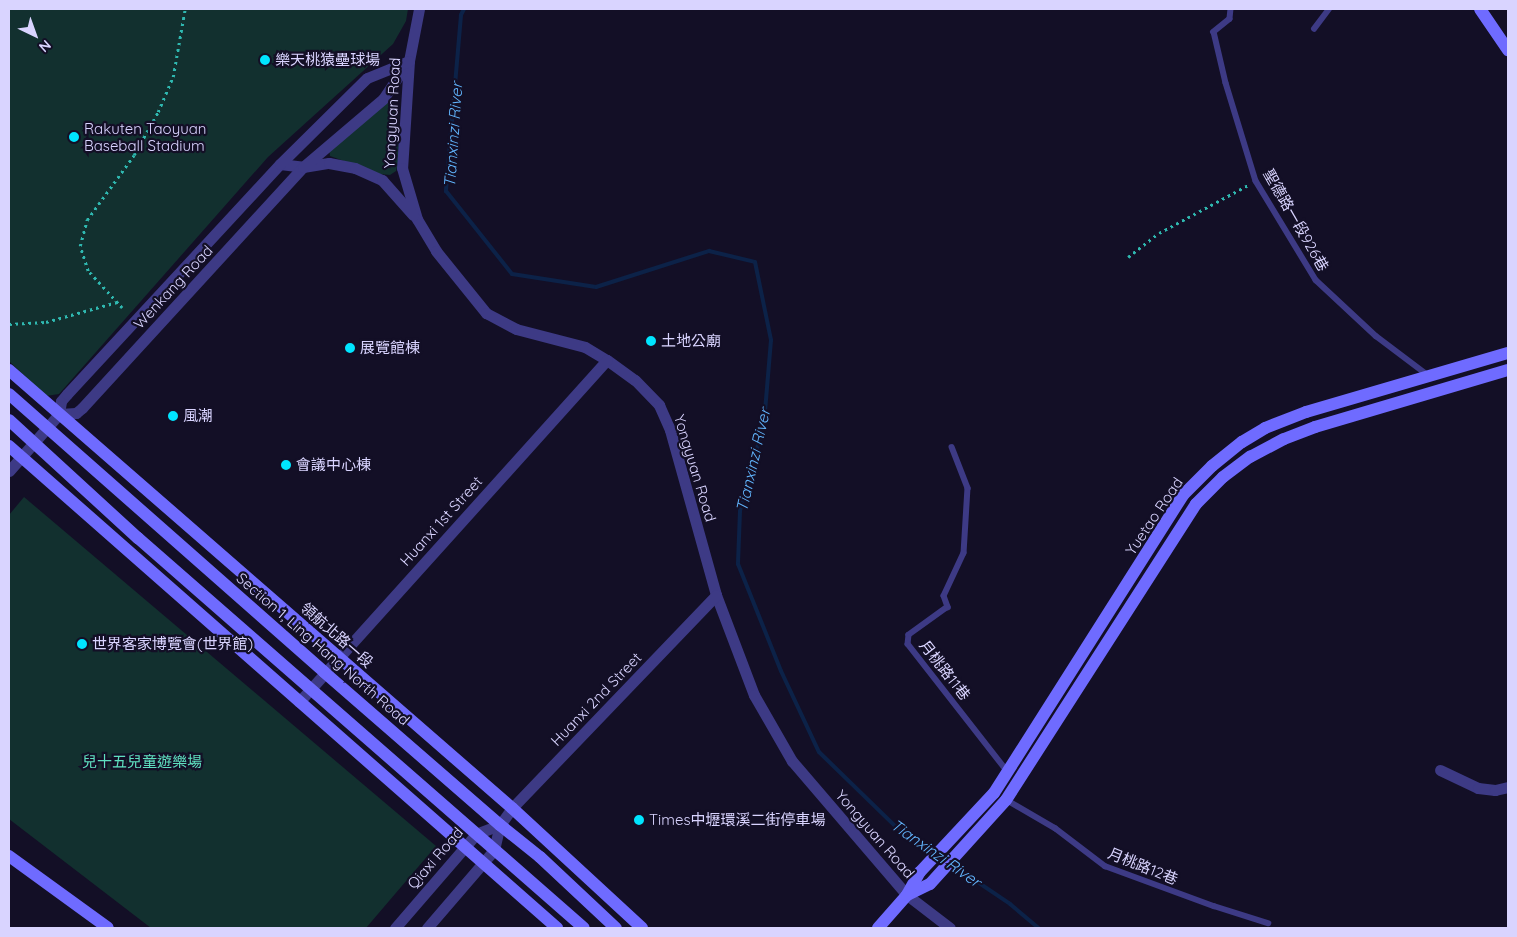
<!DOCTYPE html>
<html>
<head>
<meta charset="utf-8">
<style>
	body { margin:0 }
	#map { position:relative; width:1517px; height:937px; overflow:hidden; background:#130f26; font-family:Quicksand,"Noto Sans TC",sans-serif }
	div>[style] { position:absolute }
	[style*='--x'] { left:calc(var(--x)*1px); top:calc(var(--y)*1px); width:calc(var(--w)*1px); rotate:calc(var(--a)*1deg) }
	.green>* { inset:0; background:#12302f }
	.stream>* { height:4px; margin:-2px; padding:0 2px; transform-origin:2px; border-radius:2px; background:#0c2248 }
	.path>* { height:2.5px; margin-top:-1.25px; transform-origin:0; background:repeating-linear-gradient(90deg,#2fb8b0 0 2.5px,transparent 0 6.5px) }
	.lane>* { height:5.5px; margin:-2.75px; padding:0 2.75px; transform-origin:2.75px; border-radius:2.75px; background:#3d3a85 }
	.street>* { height:11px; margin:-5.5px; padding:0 5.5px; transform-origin:5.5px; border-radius:5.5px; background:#3d3a85 }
	.secondary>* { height:12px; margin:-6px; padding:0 6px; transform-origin:6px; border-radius:6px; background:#6f6bff }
	.dots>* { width:14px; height:14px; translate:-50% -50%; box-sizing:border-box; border:2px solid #130f26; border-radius:50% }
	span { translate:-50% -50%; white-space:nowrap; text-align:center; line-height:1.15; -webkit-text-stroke:4.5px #130f26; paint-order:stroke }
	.poi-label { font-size:15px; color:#d9d4ff }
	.left { translate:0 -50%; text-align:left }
	.street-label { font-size:15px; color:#d9d4ff }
	.park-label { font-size:15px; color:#5fe0c0 }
	.water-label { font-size:16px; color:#62b6ff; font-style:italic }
	.frame { position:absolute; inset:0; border:10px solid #d9d4ff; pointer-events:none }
	.north { position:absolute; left:10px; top:10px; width:50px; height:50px; -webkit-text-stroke:4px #130f26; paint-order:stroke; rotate:138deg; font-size:14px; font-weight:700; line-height:20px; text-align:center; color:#d9d4ff }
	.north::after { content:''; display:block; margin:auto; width:18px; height:22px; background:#d9d4ff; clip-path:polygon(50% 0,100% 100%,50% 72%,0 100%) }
</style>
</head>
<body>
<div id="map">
	<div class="green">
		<div style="clip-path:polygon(9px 9px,408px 9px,406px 21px,393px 44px,268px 157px,59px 394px,46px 396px,9px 361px)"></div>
		<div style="clip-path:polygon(383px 100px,394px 102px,398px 111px,399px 159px,396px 171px,390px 175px,380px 174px,330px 156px,329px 147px)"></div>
		<div style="clip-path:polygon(24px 497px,436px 846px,366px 928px,151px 928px,9px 819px,9px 515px)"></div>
	</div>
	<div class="stream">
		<div style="--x:464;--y:9;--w:7;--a:117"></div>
		<div style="--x:461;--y:15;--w:177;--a:94.9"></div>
		<div style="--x:446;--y:191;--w:106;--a:51.5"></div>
		<div style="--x:512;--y:274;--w:85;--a:8.8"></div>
		<div style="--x:596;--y:287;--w:119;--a:-17.7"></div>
		<div style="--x:709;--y:251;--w:47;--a:13.4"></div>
		<div style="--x:755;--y:262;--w:80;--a:78.4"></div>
		<div style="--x:771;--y:340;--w:83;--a:94.8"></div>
		<div style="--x:764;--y:423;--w:91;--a:105.3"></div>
		<div style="--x:740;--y:511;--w:53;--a:92.2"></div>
		<div style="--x:738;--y:564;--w:115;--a:68.1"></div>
		<div style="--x:781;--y:671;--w:89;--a:64.9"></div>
		<div style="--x:819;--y:752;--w:107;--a:44.2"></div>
		<div style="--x:896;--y:827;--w:138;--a:34"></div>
		<div style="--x:1010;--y:904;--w:38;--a:40"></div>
	</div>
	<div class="path">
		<div style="--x:1128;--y:257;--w:39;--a:-38"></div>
		<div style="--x:1159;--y:233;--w:101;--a:-28.3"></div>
		<div style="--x:122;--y:308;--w:50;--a:-132.6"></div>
		<div style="--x:88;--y:271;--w:26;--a:-108"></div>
		<div style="--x:80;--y:246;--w:27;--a:-75"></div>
		<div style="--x:87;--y:220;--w:80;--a:-54.1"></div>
		<div style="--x:134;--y:155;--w:49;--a:-60.8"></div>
		<div style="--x:158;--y:112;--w:38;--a:-67"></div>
		<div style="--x:173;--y:77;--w:69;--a:-80"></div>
		<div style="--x:9;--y:324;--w:37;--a:-3"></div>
		<div style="--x:46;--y:322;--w:74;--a:-15.7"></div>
	</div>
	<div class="lane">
		<div style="--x:1231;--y:9;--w:10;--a:96"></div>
		<div style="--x:1230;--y:19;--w:21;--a:141"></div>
		<div style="--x:1214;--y:32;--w:52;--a:76.8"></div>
		<div style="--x:1226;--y:83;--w:102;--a:73"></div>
		<div style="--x:1256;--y:181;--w:116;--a:58.8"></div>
		<div style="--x:1316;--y:280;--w:82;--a:43"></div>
		<div style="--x:1376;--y:336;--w:65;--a:36.9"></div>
		<div style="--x:1314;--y:29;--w:25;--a:-53"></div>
		<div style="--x:952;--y:447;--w:44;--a:68.7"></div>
		<div style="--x:968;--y:488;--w:65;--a:93.5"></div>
		<div style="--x:964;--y:553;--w:47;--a:114.9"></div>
		<div style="--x:944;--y:596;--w:12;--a:70"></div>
		<div style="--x:948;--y:607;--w:48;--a:144.3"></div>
		<div style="--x:909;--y:635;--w:9;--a:96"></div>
		<div style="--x:908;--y:644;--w:162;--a:52"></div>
		<div style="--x:1005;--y:799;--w:58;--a:30.1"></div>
		<div style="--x:1055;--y:828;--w:63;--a:37.2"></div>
		<div style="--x:1105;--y:866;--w:116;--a:20.2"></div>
		<div style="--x:1214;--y:906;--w:57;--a:17.5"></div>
	</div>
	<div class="street">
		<div style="--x:419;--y:9;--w:53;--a:100.9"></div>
		<div style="--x:409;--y:61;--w:107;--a:93.7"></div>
		<div style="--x:402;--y:168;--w:53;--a:73.6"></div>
		<div style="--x:417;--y:219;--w:37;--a:59"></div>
		<div style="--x:436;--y:251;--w:80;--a:51.1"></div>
		<div style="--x:486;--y:313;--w:34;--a:28"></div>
		<div style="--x:516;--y:329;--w:71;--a:14.6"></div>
		<div style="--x:585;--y:347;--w:26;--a:31"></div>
		<div style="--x:607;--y:360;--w:34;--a:36"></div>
		<div style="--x:635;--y:380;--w:35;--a:46"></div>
		<div style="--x:659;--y:405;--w:27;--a:66"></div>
		<div style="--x:670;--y:430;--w:171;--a:74.4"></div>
		<div style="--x:716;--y:595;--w:107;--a:69.2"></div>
		<div style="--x:754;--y:695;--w:76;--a:60.1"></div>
		<div style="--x:792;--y:761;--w:177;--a:49.4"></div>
		<div style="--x:907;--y:895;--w:54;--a:37.5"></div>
		<div style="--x:280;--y:164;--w:23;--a:7"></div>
		<div style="--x:303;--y:167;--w:26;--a:-9"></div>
		<div style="--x:329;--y:163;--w:26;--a:11"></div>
		<div style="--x:355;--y:168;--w:30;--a:24"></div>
		<div style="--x:382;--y:180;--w:47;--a:48.5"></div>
		<div style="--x:59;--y:414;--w:17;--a:-3"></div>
		<div style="--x:76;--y:413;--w:8;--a:-40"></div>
		<div style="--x:82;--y:408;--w:327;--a:-47.5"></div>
		<div style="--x:303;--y:167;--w:105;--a:-40.4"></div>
		<div style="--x:383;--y:99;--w:45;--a:-56"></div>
		<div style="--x:9;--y:471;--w:76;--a:-48.7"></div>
		<div style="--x:59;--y:414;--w:13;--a:-81"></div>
		<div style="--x:61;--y:401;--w:9;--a:-49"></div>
		<div style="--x:67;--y:394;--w:313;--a:-47.2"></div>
		<div style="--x:280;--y:164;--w:122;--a:-44.7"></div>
		<div style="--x:367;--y:78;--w:45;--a:-22"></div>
		<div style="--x:299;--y:702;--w:460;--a:-48"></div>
		<div style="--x:1440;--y:770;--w:42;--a:25.3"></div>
		<div style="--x:1478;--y:788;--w:17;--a:7"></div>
		<div style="--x:1495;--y:790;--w:13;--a:-13"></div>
		<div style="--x:395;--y:928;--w:124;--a:-49.2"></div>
		<div style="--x:476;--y:834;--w:26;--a:-21"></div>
		<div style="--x:427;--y:928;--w:103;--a:-49.3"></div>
		<div style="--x:494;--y:850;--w:26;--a:-77"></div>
		<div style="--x:500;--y:825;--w:21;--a:-55"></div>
		<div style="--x:512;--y:808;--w:295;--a:-46.2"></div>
	</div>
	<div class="secondary">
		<div style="--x:1480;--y:9;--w:50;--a:55.7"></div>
		<div style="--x:9;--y:370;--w:667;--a:41.05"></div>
		<div style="--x:512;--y:808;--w:177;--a:42.7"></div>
		<div style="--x:9;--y:394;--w:420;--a:41.4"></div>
		<div style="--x:324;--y:672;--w:233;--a:41"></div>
		<div style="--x:500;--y:825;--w:51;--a:38.7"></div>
		<div style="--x:540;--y:857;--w:104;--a:43.1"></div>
		<div style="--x:9;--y:420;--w:175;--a:42.5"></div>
		<div style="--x:138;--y:538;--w:592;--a:41.17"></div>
		<div style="--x:9;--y:446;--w:730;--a:41.33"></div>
		<div style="--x:9;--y:856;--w:122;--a:36"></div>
		<div style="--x:907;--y:895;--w:25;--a:-26"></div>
		<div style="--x:930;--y:884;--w:113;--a:-47.9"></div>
		<div style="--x:1006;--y:800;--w:352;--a:-57.3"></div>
		<div style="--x:1196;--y:504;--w:38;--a:-45"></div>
		<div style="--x:1223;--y:477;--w:34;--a:-37"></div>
		<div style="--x:1250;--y:457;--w:38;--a:-28"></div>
		<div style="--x:1284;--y:439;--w:33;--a:-21"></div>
		<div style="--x:1315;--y:427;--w:201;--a:-16.5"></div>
		<div style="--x:878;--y:928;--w:44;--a:-48.7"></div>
		<div style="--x:907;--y:895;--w:26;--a:-61"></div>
		<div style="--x:920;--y:872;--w:108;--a:-46.9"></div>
		<div style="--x:994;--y:793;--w:353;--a:-57.6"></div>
		<div style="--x:1183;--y:495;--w:41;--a:-45"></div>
		<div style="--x:1212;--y:466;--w:38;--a:-39"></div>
		<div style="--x:1242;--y:442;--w:27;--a:-31"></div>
		<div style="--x:1265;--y:428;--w:44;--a:-21.3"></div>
		<div style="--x:1306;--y:412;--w:210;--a:-16.3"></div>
	</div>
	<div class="dots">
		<div style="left:265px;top:60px;background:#00e5ff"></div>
		<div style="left:74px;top:137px;background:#00e5ff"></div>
		<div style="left:651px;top:341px;background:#00e5ff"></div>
		<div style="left:350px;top:348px;background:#00e5ff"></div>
		<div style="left:173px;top:416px;background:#00e5ff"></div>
		<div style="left:286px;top:465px;background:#00e5ff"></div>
		<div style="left:82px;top:644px;background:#00e5ff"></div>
		<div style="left:639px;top:820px;background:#00e5ff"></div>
	</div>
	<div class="poi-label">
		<span class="left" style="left:275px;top:60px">樂天桃猿壘球場</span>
		<span class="left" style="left:84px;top:137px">Rakuten Taoyuan<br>Baseball Stadium</span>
		<span class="left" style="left:661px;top:341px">土地公廟</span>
		<span class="left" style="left:360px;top:348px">展覽館棟</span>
		<span class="left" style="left:183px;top:416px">風潮</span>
		<span class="left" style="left:296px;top:465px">會議中心棟</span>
		<span class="left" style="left:92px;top:644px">世界客家博覽會(世界館)</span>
		<span class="left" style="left:649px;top:820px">Times中壢環溪二街停車場</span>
	</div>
	<div class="street-label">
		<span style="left:392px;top:113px;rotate:-87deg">Yongyuan Road</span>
		<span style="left:1296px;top:220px;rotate:60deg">聖德路一段926巷</span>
		<span style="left:173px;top:287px;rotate:-47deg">Wenkang Road</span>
		<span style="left:695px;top:468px;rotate:73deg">Yongyuan Road</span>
		<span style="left:1154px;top:516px;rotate:-56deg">Yuetao Road</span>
		<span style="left:441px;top:521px;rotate:-48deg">Huanxi 1st Street</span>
		<span style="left:337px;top:635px;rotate:41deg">領航北路一段</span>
		<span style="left:323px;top:649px;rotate:41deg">Section 1, Ling Hang North Road</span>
		<span style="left:945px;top:670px;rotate:52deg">月桃路11巷</span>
		<span style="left:596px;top:699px;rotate:-46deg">Huanxi 2nd Street</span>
		<span style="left:875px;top:834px;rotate:49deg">Yongyuan Road</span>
		<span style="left:435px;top:858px;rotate:-49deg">Qiaxi Road</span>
		<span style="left:1143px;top:866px;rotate:22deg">月桃路12巷</span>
	</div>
	<div class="park-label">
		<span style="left:142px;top:762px">兒十五兒童遊樂場</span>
	</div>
	<div class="water-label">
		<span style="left:453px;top:135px;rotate:-86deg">Tianxinzi River</span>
		<span style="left:753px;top:460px;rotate:-77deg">Tianxinzi River</span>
		<span style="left:936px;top:853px;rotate:35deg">Tianxinzi River</span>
	</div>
	<div class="frame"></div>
	<div class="north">N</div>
</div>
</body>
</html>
